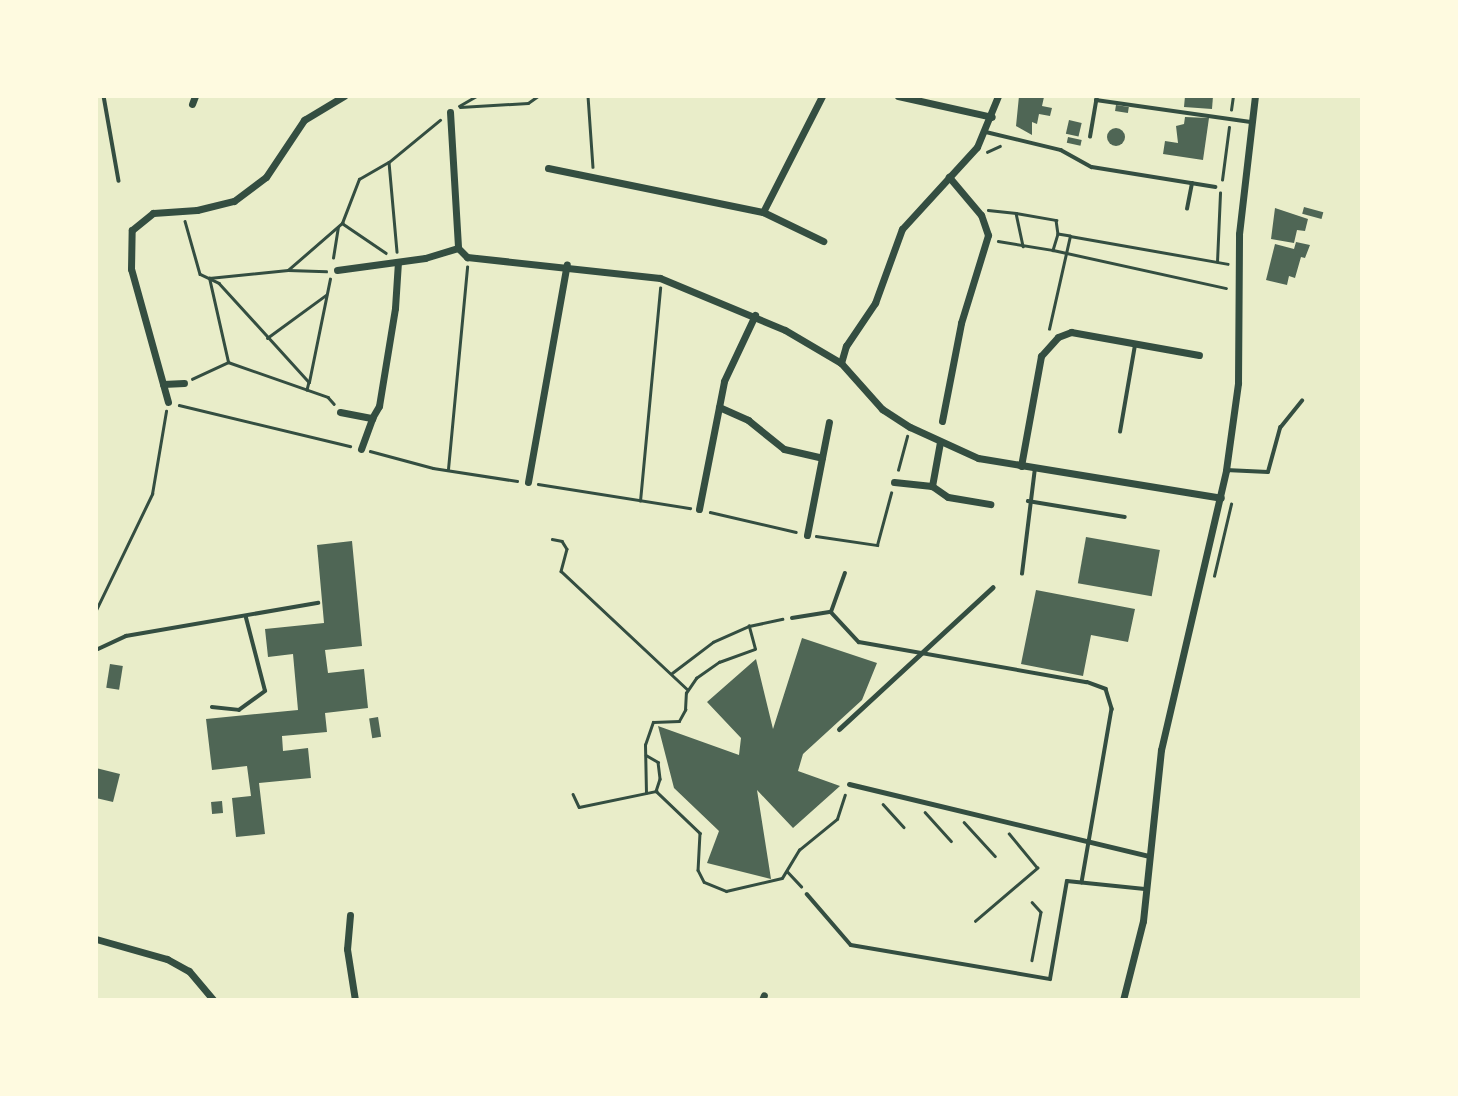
<!DOCTYPE html>
<html>
<head>
<meta charset="utf-8">
<style>
	body { margin:0 }
	#map { position:relative; width:1458px; height:1096px; overflow:hidden; background:#e9edc9; font-family:Literata,serif }
	div>[style] { position:absolute }
	[style*='--x'] { left:calc(var(--x)*1px); top:calc(var(--y)*1px); width:calc(var(--w)*1px); rotate:calc(var(--a)*1deg) }
	.building>* { inset:0; background:#4f6655; transform-origin:0 0 }
	.round { border-radius:50% }
	.path>* { height:2.5px; margin:-1.25px; padding:0 1.25px; transform-origin:1.25px; border-radius:1.25px; background:#344e41 }
	.service>* { height:3.5px; margin:-1.75px; padding:0 1.75px; transform-origin:1.75px; border-radius:1.75px; background:#344e41 }
	.pedestrian>* { height:5px; margin:-2.5px; padding:0 2.5px; transform-origin:2.5px; border-radius:2.5px; background:#344e41 }
	.minor>* { height:7px; margin:-3.5px; padding:0 3.5px; transform-origin:3.5px; border-radius:3.5px; background:#344e41 }
	span { translate:-50% -50%; white-space:nowrap; text-align:center; line-height:1.15; -webkit-text-stroke:5px #fefae0; paint-order:stroke }
	.frame { position:absolute; inset:0; border:98px solid #fefae0; pointer-events:none }
</style>
</head>
<body>
<div id="map">
	<div class="building">
		<div style="clip-path:polygon(1019px 96px,1044px 97px,1042px 106px,1052px 108px,1050px 116px,1039px 114px,1037px 124px,1032px 122px,1032px 135px,1016px 126px)"></div>
		<div style="clip-path:polygon(1185px 96px,1213px 96px,1212px 109px,1184px 107px)"></div>
		<div style="left:1116px;top:105px;width:13px;height:6px;rotate:9deg"></div>
		<div style="clip-path:polygon(1185px 117px,1209px 118px,1203px 160px,1163px 154px,1165px 141px,1178px 143px,1176px 126px,1184px 124px)"></div>
		<div style="left:1069px;top:120px;width:13px;height:14px;rotate:13deg"></div>
		<div class="round" style="left:1107px;top:128px;width:18px;height:18px"></div>
		<div style="left:1068px;top:137px;width:14px;height:6px;rotate:12deg"></div>
		<div style="left:1304px;top:207px;width:20px;height:7px;rotate:15deg"></div>
		<div style="clip-path:polygon(1275px 208px,1308px 219px,1305px 231px,1297px 230px,1294px 243px,1271px 239px)"></div>
		<div style="clip-path:polygon(1296px 242px,1310px 245px,1305px 258px,1301px 257px,1295px 278px,1289px 276px,1287px 285px,1266px 280px,1275px 244px,1294px 249px)"></div>
		<div style="left:1086px;top:537px;width:75px;height:47px;rotate:10deg"></div>
		<div style="clip-path:polygon(352px 541px,362px 646px,325px 650px,328px 673px,364px 669px,368px 708px,325px 713px,327px 732px,282px 736px,283px 751px,308px 748px,311px 778px,259px 783px,265px 834px,236px 837px,232px 798px,251px 796px,247px 766px,212px 770px,206px 719px,298px 710px,293px 654px,268px 657px,265px 629px,324px 623px,317px 545px)"></div>
		<div style="clip-path:polygon(1036px 590px,1135px 609px,1128px 642px,1091px 635px,1083px 676px,1021px 664px)"></div>
		<div style="clip-path:polygon(802px 638px,877px 663px,862px 700px,803px 754px,798px 771px,840px 786px,793px 828px,757px 790px,771px 879px,707px 863px,719px 831px,674px 788px,658px 726px,739px 755px,741px 738px,707px 702px,756px 659px,773px 729px)"></div>
		<div style="left:110px;top:664px;width:13px;height:24px;rotate:9deg"></div>
		<div style="left:378px;top:717px;width:20px;height:9px;rotate:81deg"></div>
		<div style="clip-path:polygon(96px 768px,120px 774px,113px 802px,96px 798px)"></div>
		<div style="left:222px;top:801px;width:12px;height:11px;rotate:85deg"></div>
	</div>
	<div class="path">
		<div style="--x:588;--y:96;--w:71;--a:86"></div>
		<div style="--x:459;--y:106;--w:20;--a:-30"></div>
		<div style="--x:460;--y:107;--w:68;--a:-3.4"></div>
		<div style="--x:528;--y:103;--w:12;--a:-35"></div>
		<div style="--x:1231;--y:110;--w:14;--a:-82"></div>
		<div style="--x:987;--y:152;--w:14;--a:-25"></div>
		<div style="--x:389;--y:162;--w:90;--a:84.9"></div>
		<div style="--x:1222;--y:180;--w:53;--a:-82.5"></div>
		<div style="--x:988;--y:210;--w:28;--a:6"></div>
		<div style="--x:1016;--y:213;--w:34;--a:78"></div>
		<div style="--x:1016;--y:213;--w:41;--a:9.9"></div>
		<div style="--x:1056;--y:220;--w:14;--a:82"></div>
		<div style="--x:185;--y:221;--w:55;--a:74.2"></div>
		<div style="--x:200;--y:274;--w:21;--a:25"></div>
		<div style="--x:219;--y:283;--w:134;--a:47.7"></div>
		<div style="--x:309;--y:382;--w:8;--a:104"></div>
		<div style="--x:342;--y:223;--w:53;--a:34.3"></div>
		<div style="--x:1070;--y:236;--w:12;--a:-171"></div>
		<div style="--x:1058;--y:234;--w:17;--a:107"></div>
		<div style="--x:1053;--y:250;--w:177;--a:12.4"></div>
		<div style="--x:998;--y:241;--w:56;--a:9.3"></div>
		<div style="--x:333;--y:258;--w:31;--a:-81"></div>
		<div style="--x:1217;--y:262;--w:69;--a:-87.5"></div>
		<div style="--x:288;--y:270;--w:38;--a:2"></div>
		<div style="--x:1049;--y:329;--w:95;--a:-77.3"></div>
		<div style="--x:1070;--y:236;--w:160;--a:10"></div>
		<div style="--x:267;--y:338;--w:73;--a:-36.1"></div>
		<div style="--x:228;--y:362;--w:86;--a:-102.7"></div>
		<div style="--x:209;--y:278;--w:79;--a:-5.8"></div>
		<div style="--x:288;--y:270;--w:72;--a:-41"></div>
		<div style="--x:342;--y:223;--w:47;--a:-68.9"></div>
		<div style="--x:359;--y:179;--w:34;--a:-30"></div>
		<div style="--x:389;--y:162;--w:66;--a:-39.5"></div>
		<div style="--x:192;--y:379;--w:40;--a:-25"></div>
		<div style="--x:228;--y:362;--w:106;--a:19.3"></div>
		<div style="--x:328;--y:397;--w:9;--a:49"></div>
		<div style="--x:309;--y:382;--w:105;--a:-78.5"></div>
		<div style="--x:179;--y:405;--w:176;--a:13.5"></div>
		<div style="--x:370;--y:451;--w:65;--a:15.1"></div>
		<div style="--x:433;--y:468;--w:85;--a:8.8"></div>
		<div style="--x:448;--y:469;--w:203;--a:-84.6"></div>
		<div style="--x:898;--y:470;--w:35;--a:-75"></div>
		<div style="--x:538;--y:484;--w:154;--a:9"></div>
		<div style="--x:640;--y:501;--w:214;--a:-84.6"></div>
		<div style="--x:710;--y:512;--w:88;--a:13.1"></div>
		<div style="--x:816;--y:536;--w:62;--a:8.4"></div>
		<div style="--x:877;--y:545;--w:54;--a:-74.9"></div>
		<div style="--x:552;--y:539;--w:10;--a:11"></div>
		<div style="--x:562;--y:541;--w:9;--a:58"></div>
		<div style="--x:567;--y:549;--w:23;--a:105"></div>
		<div style="--x:561;--y:571;--w:173;--a:43.1"></div>
		<div style="--x:1214;--y:576;--w:74;--a:-76.7"></div>
		<div style="--x:96;--y:610;--w:129;--a:-64.2"></div>
		<div style="--x:152;--y:494;--w:84;--a:-80.4"></div>
		<div style="--x:672;--y:673;--w:51;--a:-37.1"></div>
		<div style="--x:713;--y:642;--w:39;--a:-24"></div>
		<div style="--x:749;--y:626;--w:34;--a:-12"></div>
		<div style="--x:646;--y:755;--w:14;--a:30"></div>
		<div style="--x:658;--y:762;--w:17;--a:83"></div>
		<div style="--x:660;--y:779;--w:13;--a:108"></div>
		<div style="--x:646;--y:793;--w:48;--a:-91.2"></div>
		<div style="--x:645;--y:745;--w:24;--a:-71"></div>
		<div style="--x:653;--y:722;--w:26;--a:-2"></div>
		<div style="--x:679;--y:721;--w:13;--a:-61"></div>
		<div style="--x:685;--y:710;--w:17;--a:-87"></div>
		<div style="--x:686;--y:693;--w:18;--a:-56"></div>
		<div style="--x:696;--y:678;--w:28;--a:-35"></div>
		<div style="--x:719;--y:662;--w:38;--a:-20"></div>
		<div style="--x:755;--y:649;--w:24;--a:-105"></div>
		<div style="--x:573;--y:794;--w:14;--a:65"></div>
		<div style="--x:579;--y:807;--w:79;--a:-11.7"></div>
		<div style="--x:656;--y:791;--w:61;--a:43.7"></div>
		<div style="--x:700;--y:833;--w:37;--a:93"></div>
		<div style="--x:698;--y:870;--w:13;--a:63"></div>
		<div style="--x:704;--y:882;--w:24;--a:22"></div>
		<div style="--x:726;--y:891;--w:57;--a:-13.1"></div>
		<div style="--x:782;--y:878;--w:33;--a:-59"></div>
		<div style="--x:799;--y:850;--w:49;--a:-39.2"></div>
		<div style="--x:837;--y:819;--w:25;--a:-72"></div>
		<div style="--x:883;--y:804;--w:31;--a:48"></div>
		<div style="--x:925;--y:812;--w:39;--a:48"></div>
		<div style="--x:964;--y:822;--w:46;--a:47.6"></div>
		<div style="--x:787;--y:871;--w:21;--a:47"></div>
		<div style="--x:1032;--y:902;--w:13;--a:48"></div>
		<div style="--x:1041;--y:912;--w:49;--a:100.6"></div>
		<div style="--x:975;--y:921;--w:82;--a:-40.5"></div>
		<div style="--x:1037;--y:868;--w:44;--a:-129.5"></div>
	</div>
	<div class="service">
		<div style="--x:104;--y:96;--w:86;--a:80"></div>
		<div style="--x:1096;--y:100;--w:156;--a:8.1"></div>
		<div style="--x:986;--y:132;--w:77;--a:13.5"></div>
		<div style="--x:1061;--y:150;--w:35;--a:29"></div>
		<div style="--x:1092;--y:167;--w:125;--a:9.2"></div>
		<div style="--x:1090;--y:137;--w:42;--a:-80.3"></div>
		<div style="--x:1187;--y:209;--w:26;--a:-79"></div>
		<div style="--x:1120;--y:432;--w:88;--a:-80.2"></div>
		<div style="--x:1226;--y:470;--w:42;--a:2.7"></div>
		<div style="--x:1268;--y:472;--w:46;--a:-74.7"></div>
		<div style="--x:1280;--y:428;--w:35;--a:-51"></div>
		<div style="--x:1028;--y:501;--w:98;--a:9.4"></div>
		<div style="--x:1022;--y:574;--w:107;--a:-83"></div>
		<div style="--x:831;--y:612;--w:41;--a:-70.3"></div>
		<div style="--x:792;--y:618;--w:39;--a:-9"></div>
		<div style="--x:831;--y:612;--w:41;--a:47"></div>
		<div style="--x:859;--y:642;--w:231;--a:10"></div>
		<div style="--x:1087;--y:682;--w:20;--a:20"></div>
		<div style="--x:1106;--y:689;--w:21;--a:73"></div>
		<div style="--x:1112;--y:709;--w:176;--a:99.8"></div>
		<div style="--x:96;--y:650;--w:33;--a:-25"></div>
		<div style="--x:126;--y:636;--w:195;--a:-9.8"></div>
		<div style="--x:212;--y:707;--w:27;--a:6"></div>
		<div style="--x:239;--y:710;--w:32;--a:-36"></div>
		<div style="--x:265;--y:691;--w:75;--a:-104.6"></div>
		<div style="--x:807;--y:894;--w:67;--a:49.2"></div>
		<div style="--x:851;--y:945;--w:202;--a:9.7"></div>
		<div style="--x:1050;--y:979;--w:99;--a:-80.2"></div>
		<div style="--x:1067;--y:881;--w:78;--a:5.9"></div>
	</div>
	<div class="pedestrian">
		<div style="--x:839;--y:729;--w:209;--a:-42.7"></div>
		<div style="--x:849;--y:784;--w:309;--a:13.5"></div>
	</div>
	<div class="minor">
		<div style="--x:898;--y:96;--w:96;--a:12.6"></div>
		<div style="--x:192;--y:104;--w:9;--a:-69"></div>
		<div style="--x:450;--y:112;--w:136;--a:86.6"></div>
		<div style="--x:548;--y:168;--w:219;--a:11.6"></div>
		<div style="--x:763;--y:212;--w:67;--a:25.8"></div>
		<div style="--x:763;--y:212;--w:130;--a:-63"></div>
		<div style="--x:337;--y:270;--w:89;--a:-7.8"></div>
		<div style="--x:425;--y:258;--w:34;--a:-17"></div>
		<div style="--x:458;--y:248;--w:13;--a:45"></div>
		<div style="--x:467;--y:257;--w:194;--a:6.2"></div>
		<div style="--x:660;--y:278;--w:135;--a:22.6"></div>
		<div style="--x:785;--y:330;--w:65;--a:30.5"></div>
		<div style="--x:841;--y:363;--w:62;--a:48.3"></div>
		<div style="--x:882;--y:409;--w:33;--a:33"></div>
		<div style="--x:910;--y:427;--w:75;--a:24.5"></div>
		<div style="--x:978;--y:458;--w:246;--a:9.3"></div>
		<div style="--x:841;--y:363;--w:18;--a:-74"></div>
		<div style="--x:846;--y:346;--w:52;--a:-56"></div>
		<div style="--x:875;--y:303;--w:79;--a:-70"></div>
		<div style="--x:902;--y:229;--w:111;--a:-47.6"></div>
		<div style="--x:977;--y:147;--w:55;--a:-67.6"></div>
		<div style="--x:163;--y:384;--w:21;--a:-3"></div>
		<div style="--x:168;--y:402;--w:138;--a:-105.5"></div>
		<div style="--x:131;--y:269;--w:39;--a:-89"></div>
		<div style="--x:132;--y:230;--w:27;--a:-39"></div>
		<div style="--x:153;--y:213;--w:44;--a:-3.9"></div>
		<div style="--x:197;--y:210;--w:38;--a:-14"></div>
		<div style="--x:234;--y:201;--w:40;--a:-37"></div>
		<div style="--x:266;--y:177;--w:69;--a:-56.3"></div>
		<div style="--x:304;--y:120;--w:47;--a:-31"></div>
		<div style="--x:719;--y:407;--w:32;--a:24"></div>
		<div style="--x:748;--y:420;--w:46;--a:38.9"></div>
		<div style="--x:784;--y:449;--w:39;--a:13"></div>
		<div style="--x:340;--y:412;--w:33;--a:11"></div>
		<div style="--x:372;--y:418;--w:14;--a:-60"></div>
		<div style="--x:379;--y:406;--w:99;--a:-80.7"></div>
		<div style="--x:395;--y:308;--w:46;--a:-86.3"></div>
		<div style="--x:942;--y:421;--w:100;--a:-79"></div>
		<div style="--x:961;--y:323;--w:92;--a:-72.9"></div>
		<div style="--x:988;--y:235;--w:21;--a:-109"></div>
		<div style="--x:981;--y:215;--w:50;--a:-130.1"></div>
		<div style="--x:940;--y:442;--w:45;--a:100.3"></div>
		<div style="--x:932;--y:486;--w:19;--a:35"></div>
		<div style="--x:948;--y:497;--w:43;--a:9.5"></div>
		<div style="--x:361;--y:449;--w:33;--a:-70"></div>
		<div style="--x:1021;--y:466;--w:112;--a:-79.7"></div>
		<div style="--x:1041;--y:356;--w:25;--a:-48"></div>
		<div style="--x:1058;--y:337;--w:14;--a:-21"></div>
		<div style="--x:1071;--y:332;--w:130;--a:10.2"></div>
		<div style="--x:528;--y:482;--w:221;--a:-79.9"></div>
		<div style="--x:894;--y:482;--w:38;--a:6"></div>
		<div style="--x:699;--y:509;--w:130;--a:-78.9"></div>
		<div style="--x:724;--y:381;--w:73;--a:-64.8"></div>
		<div style="--x:807;--y:535;--w:115;--a:-79"></div>
		<div style="--x:350;--y:915;--w:34;--a:95"></div>
		<div style="--x:347;--y:949;--w:52;--a:81.1"></div>
		<div style="--x:96;--y:939;--w:74;--a:15.7"></div>
		<div style="--x:167;--y:959;--w:25;--a:29"></div>
		<div style="--x:189;--y:971;--w:38;--a:50"></div>
		<div style="--x:762;--y:1000;--w:5;--a:-68"></div>
		<div style="--x:1123;--y:1000;--w:81;--a:-75.8"></div>
		<div style="--x:1143;--y:921;--w:172;--a:-84"></div>
		<div style="--x:1161;--y:750;--w:287;--a:-76.9"></div>
		<div style="--x:1226;--y:470;--w:88;--a:-82.1"></div>
		<div style="--x:1238;--y:383;--w:149;--a:-89.6"></div>
		<div style="--x:1239;--y:234;--w:139;--a:-83.4"></div>
	</div>
	<div class="frame"></div>
</div>
</body>
</html>
